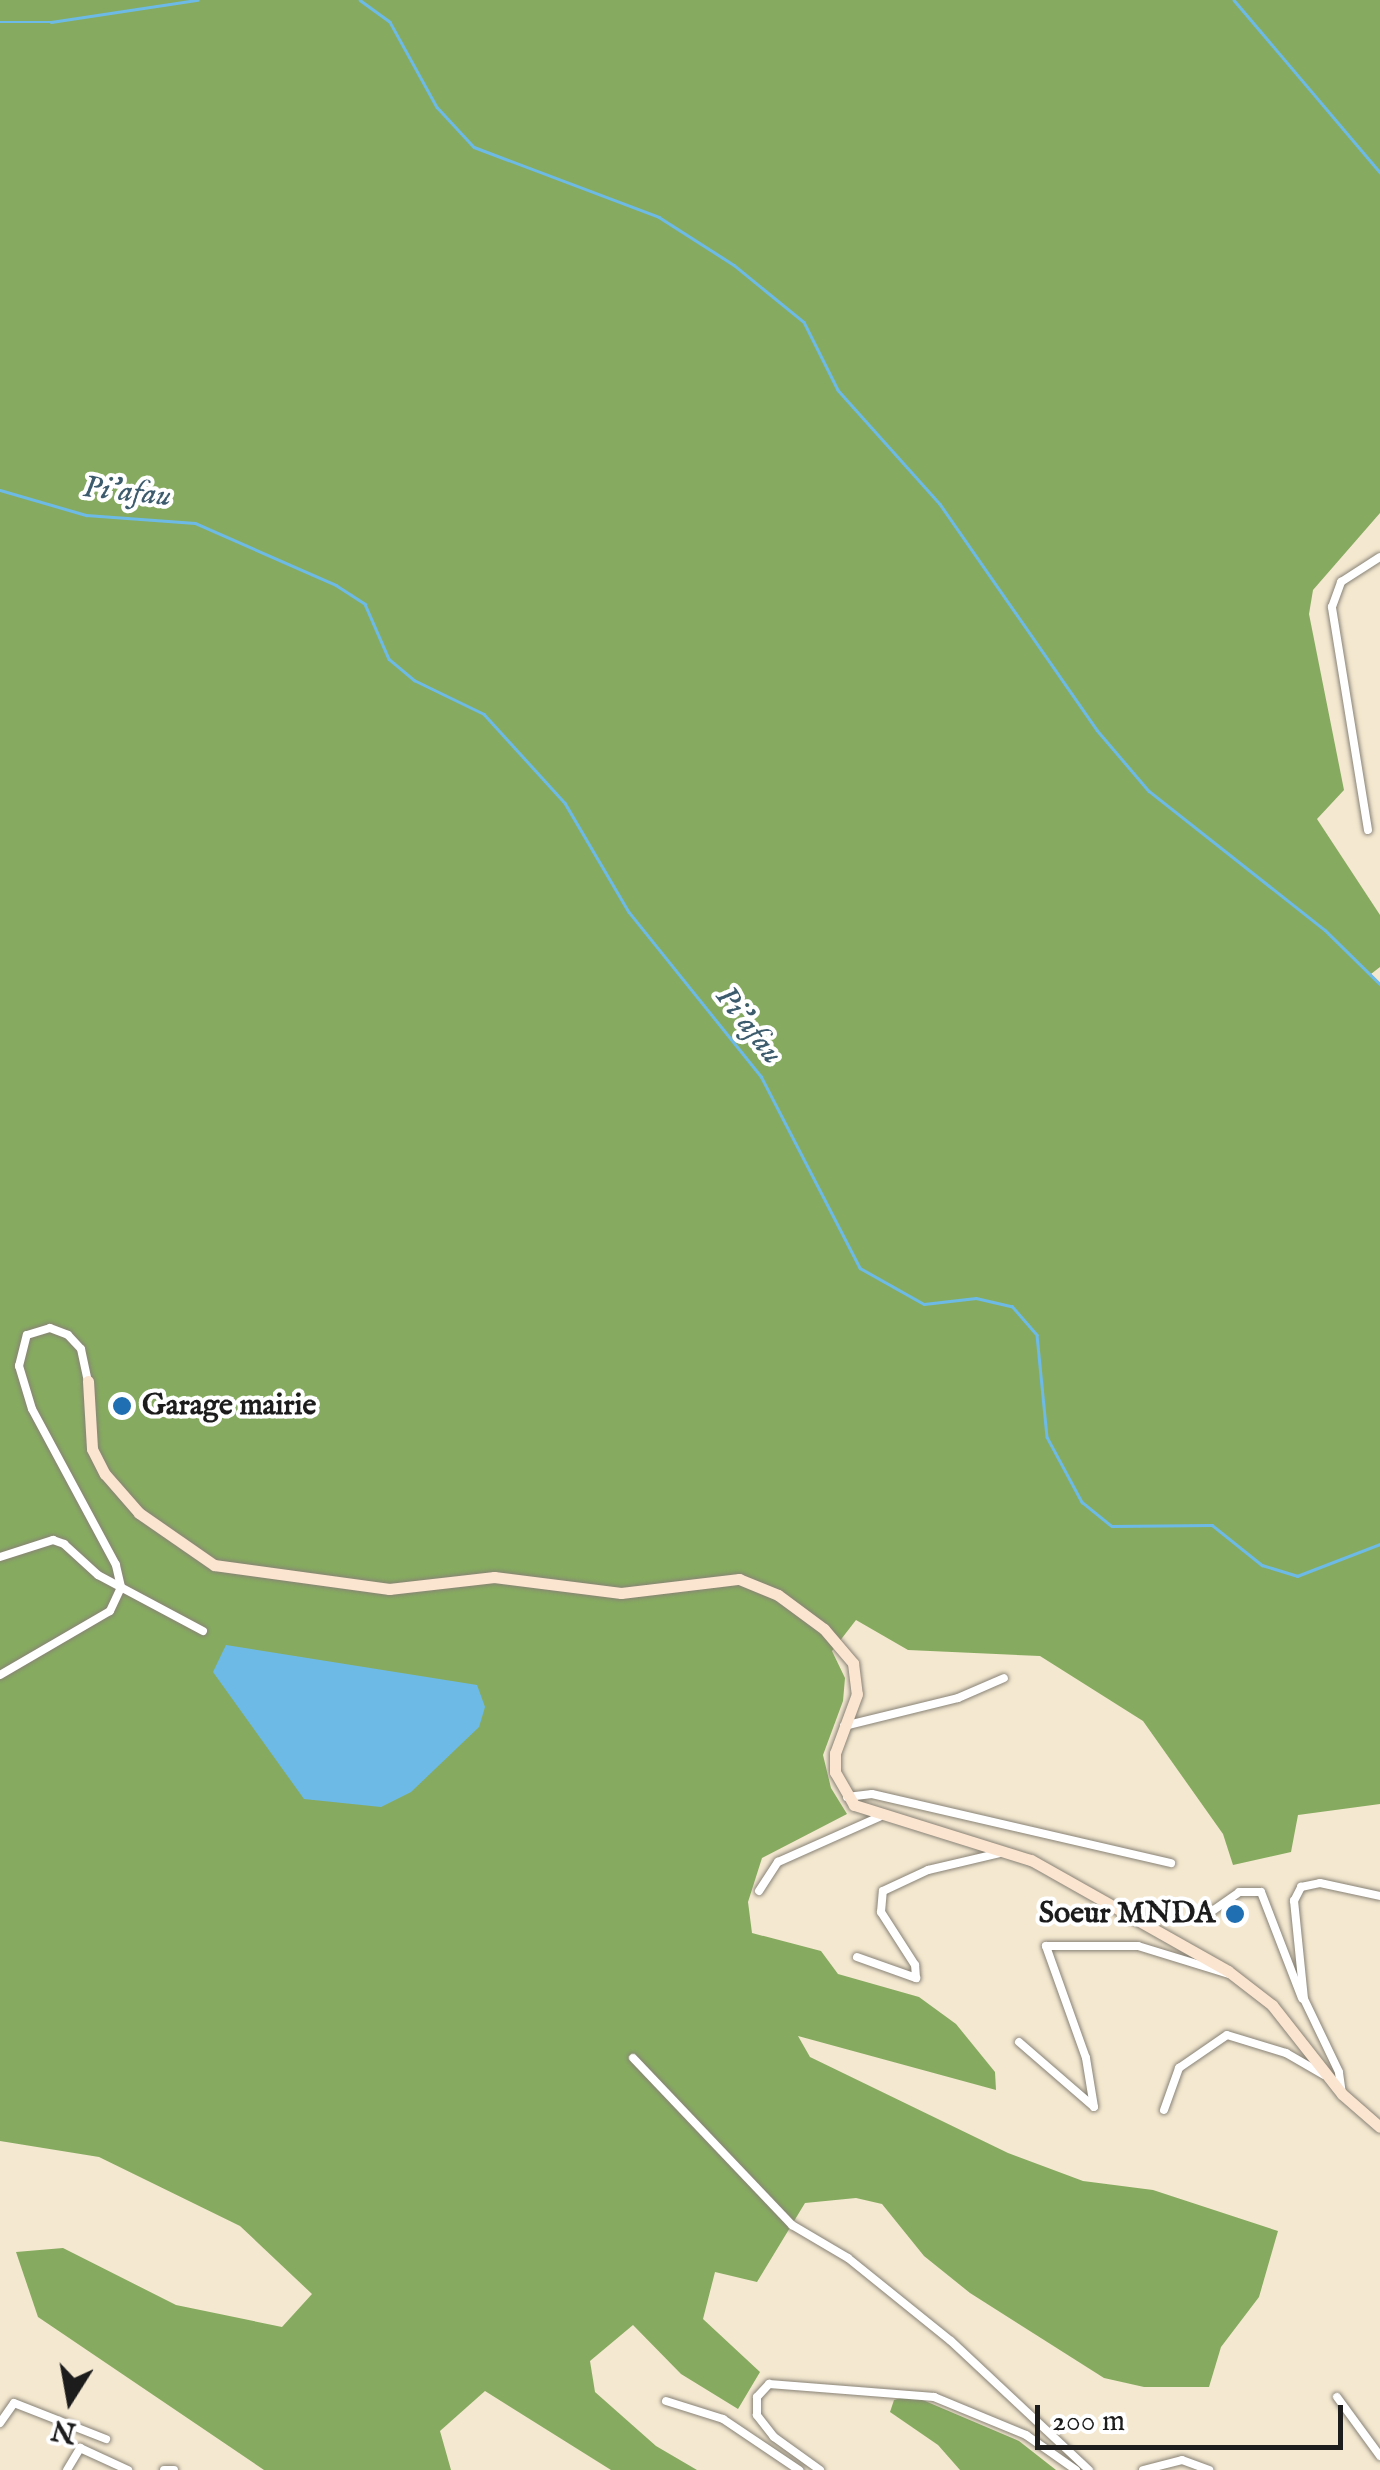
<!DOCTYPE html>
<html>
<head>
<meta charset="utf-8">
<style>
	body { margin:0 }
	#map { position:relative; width:1380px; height:2470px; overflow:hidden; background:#f4e8d0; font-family:"IM FELL English",serif }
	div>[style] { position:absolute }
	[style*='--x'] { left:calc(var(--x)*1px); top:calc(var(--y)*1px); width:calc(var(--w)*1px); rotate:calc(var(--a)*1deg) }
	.forest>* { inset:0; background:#86ab60 }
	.water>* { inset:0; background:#6dbae7 }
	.stream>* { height:2.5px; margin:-1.25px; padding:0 1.25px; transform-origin:1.25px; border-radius:1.25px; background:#6dbae7 }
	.roads { filter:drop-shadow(0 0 2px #888276) drop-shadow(0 0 2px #888276) }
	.street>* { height:8px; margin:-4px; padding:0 4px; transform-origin:4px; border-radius:4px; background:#fff }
	.secondary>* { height:11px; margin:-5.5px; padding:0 5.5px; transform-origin:5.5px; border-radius:5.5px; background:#fce5d0 }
	.dots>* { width:28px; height:28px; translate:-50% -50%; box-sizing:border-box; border:5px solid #fff; border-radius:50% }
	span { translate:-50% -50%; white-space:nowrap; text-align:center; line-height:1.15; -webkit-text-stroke:8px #fff; paint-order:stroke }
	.poi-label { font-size:30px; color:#1c1c1c; font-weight:700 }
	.left { translate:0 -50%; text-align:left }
	.right { translate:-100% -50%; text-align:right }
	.water-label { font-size:32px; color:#3c5b6d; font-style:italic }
	.north { position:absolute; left:20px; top:2350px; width:100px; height:100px; -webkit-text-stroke:8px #fff; paint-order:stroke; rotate:191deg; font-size:28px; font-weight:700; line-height:40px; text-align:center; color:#1c1c1c }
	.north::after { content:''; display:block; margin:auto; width:35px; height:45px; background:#1c1c1c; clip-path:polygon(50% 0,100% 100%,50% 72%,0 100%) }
	.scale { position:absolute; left:1035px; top:2405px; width:308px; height:45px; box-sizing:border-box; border:5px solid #1c1c1c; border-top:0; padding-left:12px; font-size:30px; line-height:35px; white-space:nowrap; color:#1c1c1c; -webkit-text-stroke:8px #fff; paint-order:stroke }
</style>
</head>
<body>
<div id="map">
	<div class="forest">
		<div style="clip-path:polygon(0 0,1380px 0,1380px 513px,1313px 590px,1309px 614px,1344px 790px,1317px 819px,1380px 915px,1380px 967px,1371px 974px,1380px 983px,1380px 1804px,1298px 1815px,1291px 1852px,1233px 1865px,1223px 1834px,1143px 1721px,1040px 1656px,908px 1650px,856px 1620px,832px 1651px,845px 1678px,843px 1701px,823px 1755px,831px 1788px,847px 1814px,762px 1858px,748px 1902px,752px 1933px,821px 1951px,838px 1974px,919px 1997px,956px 2024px,995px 2072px,996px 2090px,798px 2036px,810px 2057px,1008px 2153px,1083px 2181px,1153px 2190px,1278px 2231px,1259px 2297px,1221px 2347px,1209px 2387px,1144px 2387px,1104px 2378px,970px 2293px,924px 2256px,882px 2204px,856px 2198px,805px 2203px,757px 2282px,715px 2272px,703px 2319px,760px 2372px,738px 2409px,681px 2374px,633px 2325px,590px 2361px,595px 2392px,656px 2446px,697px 2470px,611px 2470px,485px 2391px,440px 2431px,451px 2470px,264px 2470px,38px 2317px,16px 2252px,63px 2248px,176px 2305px,282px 2327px,312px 2294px,240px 2226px,99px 2157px,0 2141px)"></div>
		<div style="clip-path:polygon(911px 2395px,1019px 2441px,1056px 2470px,960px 2470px,938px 2445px,890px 2412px,894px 2400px)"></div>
	</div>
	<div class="water">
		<div style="clip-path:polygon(226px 1645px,477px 1685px,485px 1707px,479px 1727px,411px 1792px,381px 1807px,304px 1799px,213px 1672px)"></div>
	</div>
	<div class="stream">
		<div style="--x:360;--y:0;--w:37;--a:36"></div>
		<div style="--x:390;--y:22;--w:97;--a:61.1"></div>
		<div style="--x:437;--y:107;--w:54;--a:47.2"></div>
		<div style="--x:474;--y:147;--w:198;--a:20.7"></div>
		<div style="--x:659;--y:217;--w:89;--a:32.6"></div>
		<div style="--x:734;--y:265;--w:90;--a:39.2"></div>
		<div style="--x:804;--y:322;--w:76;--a:63.4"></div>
		<div style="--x:838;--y:390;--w:153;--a:48.2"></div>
		<div style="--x:940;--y:504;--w:275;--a:55.2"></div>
		<div style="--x:1097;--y:730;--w:80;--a:49.6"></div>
		<div style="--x:1149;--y:791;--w:224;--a:38.3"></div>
		<div style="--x:1325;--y:930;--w:77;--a:44.5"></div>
		<div style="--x:1234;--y:0;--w:226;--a:49.7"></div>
		<div style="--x:0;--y:22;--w:51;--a:0"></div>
		<div style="--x:51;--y:22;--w:148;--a:-8.6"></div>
		<div style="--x:0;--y:490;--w:90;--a:16.2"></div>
		<div style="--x:86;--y:515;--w:109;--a:4.2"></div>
		<div style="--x:195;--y:523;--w:154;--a:23.7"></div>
		<div style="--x:336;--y:585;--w:35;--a:33"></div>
		<div style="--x:365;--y:604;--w:60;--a:66.4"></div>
		<div style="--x:389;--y:659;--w:33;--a:40"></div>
		<div style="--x:414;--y:680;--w:78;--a:25.9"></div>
		<div style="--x:484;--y:714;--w:120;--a:47.7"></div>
		<div style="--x:565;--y:803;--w:126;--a:59.6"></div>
		<div style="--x:629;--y:912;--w:211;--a:51.2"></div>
		<div style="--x:761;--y:1076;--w:216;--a:62.7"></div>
		<div style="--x:860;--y:1268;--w:73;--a:29.4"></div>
		<div style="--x:924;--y:1304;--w:52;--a:-6.6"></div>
		<div style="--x:976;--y:1298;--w:37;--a:13"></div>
		<div style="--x:1012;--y:1306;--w:38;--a:49"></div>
		<div style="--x:1037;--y:1335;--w:102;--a:84.4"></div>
		<div style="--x:1047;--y:1437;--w:74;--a:61.7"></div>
		<div style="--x:1082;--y:1502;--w:38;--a:39"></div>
		<div style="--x:1112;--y:1526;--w:100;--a:-0.6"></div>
		<div style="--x:1212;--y:1525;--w:64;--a:38.7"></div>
		<div style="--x:1262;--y:1565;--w:37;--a:17"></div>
		<div style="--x:1297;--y:1576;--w:89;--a:-21.1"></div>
	</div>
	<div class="roads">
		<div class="street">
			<div style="--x:1368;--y:830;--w:226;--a:-99.2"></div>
			<div style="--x:1332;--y:607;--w:27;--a:-70"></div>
			<div style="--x:1341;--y:582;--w:46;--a:-32.7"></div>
			<div style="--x:0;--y:1557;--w:56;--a:-17.8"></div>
			<div style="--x:53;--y:1540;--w:12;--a:20"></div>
			<div style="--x:64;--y:1544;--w:46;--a:42.4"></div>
			<div style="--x:98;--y:1575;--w:119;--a:28.1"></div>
			<div style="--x:0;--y:1675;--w:127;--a:-30.2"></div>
			<div style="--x:110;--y:1611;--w:26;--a:-65"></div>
			<div style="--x:121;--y:1587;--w:23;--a:-103"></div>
			<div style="--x:116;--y:1565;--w:177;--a:-118.3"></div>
			<div style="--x:32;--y:1409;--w:45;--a:-106.8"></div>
			<div style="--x:19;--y:1366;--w:32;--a:-76"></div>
			<div style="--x:27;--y:1335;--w:24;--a:-17"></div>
			<div style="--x:50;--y:1328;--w:19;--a:21"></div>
			<div style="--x:68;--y:1335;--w:19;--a:47"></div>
			<div style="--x:81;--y:1349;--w:33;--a:78"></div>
			<div style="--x:844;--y:1726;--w:117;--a:-13.8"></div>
			<div style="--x:958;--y:1698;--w:50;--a:-23.5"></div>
			<div style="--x:847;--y:1797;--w:25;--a:-7"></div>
			<div style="--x:872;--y:1794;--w:307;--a:13"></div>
			<div style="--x:759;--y:1891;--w:35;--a:-57"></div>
			<div style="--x:778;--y:1862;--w:111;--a:-24"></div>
			<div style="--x:1208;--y:1914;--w:38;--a:-35"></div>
			<div style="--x:1239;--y:1892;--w:22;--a:0"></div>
			<div style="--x:1261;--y:1892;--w:114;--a:68.9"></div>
			<div style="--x:857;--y:1957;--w:63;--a:19.6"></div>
			<div style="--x:916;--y:1978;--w:13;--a:-94"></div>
			<div style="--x:915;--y:1965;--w:63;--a:-122.7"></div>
			<div style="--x:881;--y:1912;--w:21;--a:-85"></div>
			<div style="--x:883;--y:1891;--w:50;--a:-25"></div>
			<div style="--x:928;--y:1870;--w:78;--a:-13.3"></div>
			<div style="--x:1019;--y:2042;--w:99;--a:40.9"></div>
			<div style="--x:1094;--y:2107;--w:50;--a:-99.3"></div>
			<div style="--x:1086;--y:2058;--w:119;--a:-109.7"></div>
			<div style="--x:1046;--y:1946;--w:92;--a:0"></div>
			<div style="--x:1138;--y:1946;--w:95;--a:17.1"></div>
			<div style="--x:633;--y:2058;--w:231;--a:46.4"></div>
			<div style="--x:792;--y:2225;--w:65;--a:30.5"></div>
			<div style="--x:848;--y:2258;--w:132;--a:38.9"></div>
			<div style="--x:951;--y:2341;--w:189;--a:43.1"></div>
			<div style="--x:1342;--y:2094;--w:22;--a:-98"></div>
			<div style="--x:1339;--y:2072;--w:81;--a:-115.6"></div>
			<div style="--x:1304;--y:1999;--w:99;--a:-95.8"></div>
			<div style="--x:1294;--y:1901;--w:16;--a:-63"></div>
			<div style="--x:1301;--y:1887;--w:19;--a:-12"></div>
			<div style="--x:1320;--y:1883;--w:61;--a:12.2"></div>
			<div style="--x:1164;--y:2110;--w:45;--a:-70.3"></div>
			<div style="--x:1179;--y:2068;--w:58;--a:-34.5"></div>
			<div style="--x:1227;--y:2035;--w:62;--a:17"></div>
			<div style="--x:1286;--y:2053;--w:44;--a:30.1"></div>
			<div style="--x:1337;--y:2397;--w:73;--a:53.9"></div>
			<div style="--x:666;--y:2401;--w:60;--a:17.5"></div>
			<div style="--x:723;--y:2419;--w:92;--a:33.9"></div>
			<div style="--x:0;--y:2423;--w:24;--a:-55"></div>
			<div style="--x:14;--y:2403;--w:99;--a:21.4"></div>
			<div style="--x:67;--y:2470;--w:26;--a:-59"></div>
			<div style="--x:80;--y:2448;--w:53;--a:24.6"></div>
			<div style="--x:164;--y:2470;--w:10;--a:0"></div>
			<div style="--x:820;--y:2470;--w:57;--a:-144.3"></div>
			<div style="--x:774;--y:2437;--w:28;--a:-128"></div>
			<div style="--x:757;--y:2415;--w:18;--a:-90"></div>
			<div style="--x:757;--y:2397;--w:18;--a:-47"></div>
			<div style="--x:769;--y:2384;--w:166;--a:4.5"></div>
			<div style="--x:934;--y:2397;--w:100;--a:22.4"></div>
			<div style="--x:1026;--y:2435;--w:61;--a:35"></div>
			<div style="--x:1143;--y:2470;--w:40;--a:-14.4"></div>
			<div style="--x:1182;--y:2460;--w:29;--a:20"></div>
		</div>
		<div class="secondary">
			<div style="--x:88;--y:1381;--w:68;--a:86.6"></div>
			<div style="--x:92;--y:1449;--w:28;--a:63"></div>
			<div style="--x:105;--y:1474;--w:52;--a:48.9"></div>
			<div style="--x:139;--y:1513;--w:91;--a:34.7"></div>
			<div style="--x:214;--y:1565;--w:177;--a:7.8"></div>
			<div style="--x:389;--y:1589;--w:106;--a:-6.5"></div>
			<div style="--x:494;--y:1577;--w:128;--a:7.2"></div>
			<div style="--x:621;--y:1593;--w:119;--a:-6.8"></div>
			<div style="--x:739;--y:1579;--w:42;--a:22.3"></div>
			<div style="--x:778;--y:1595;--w:57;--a:36.5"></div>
			<div style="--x:824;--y:1629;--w:45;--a:49.5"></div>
			<div style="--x:853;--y:1663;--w:31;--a:83"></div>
			<div style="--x:857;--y:1694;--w:63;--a:110.4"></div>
			<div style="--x:835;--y:1753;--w:19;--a:90"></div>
			<div style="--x:835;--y:1772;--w:38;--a:60"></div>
			<div style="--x:854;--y:1805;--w:185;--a:17.3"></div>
			<div style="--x:1031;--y:1860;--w:226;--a:29.4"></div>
			<div style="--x:1228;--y:1971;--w:56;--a:37.7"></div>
			<div style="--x:1272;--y:2005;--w:113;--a:51.8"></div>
			<div style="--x:1342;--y:2094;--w:50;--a:41"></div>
		</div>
	</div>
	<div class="dots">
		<div style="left:122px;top:1406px;background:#1f6fb2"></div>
		<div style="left:1235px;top:1914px;background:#1f6fb2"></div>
	</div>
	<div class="poi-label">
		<span class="left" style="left:142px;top:1406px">Garage mairie</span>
		<span class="right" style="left:1215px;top:1914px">Soeur MNDA</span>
	</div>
	<div class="water-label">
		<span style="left:127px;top:493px;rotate:6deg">Pi'afau</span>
		<span style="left:748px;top:1026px;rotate:52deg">Pi'afau</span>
	</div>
	<div class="north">N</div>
	<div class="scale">200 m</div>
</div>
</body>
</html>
